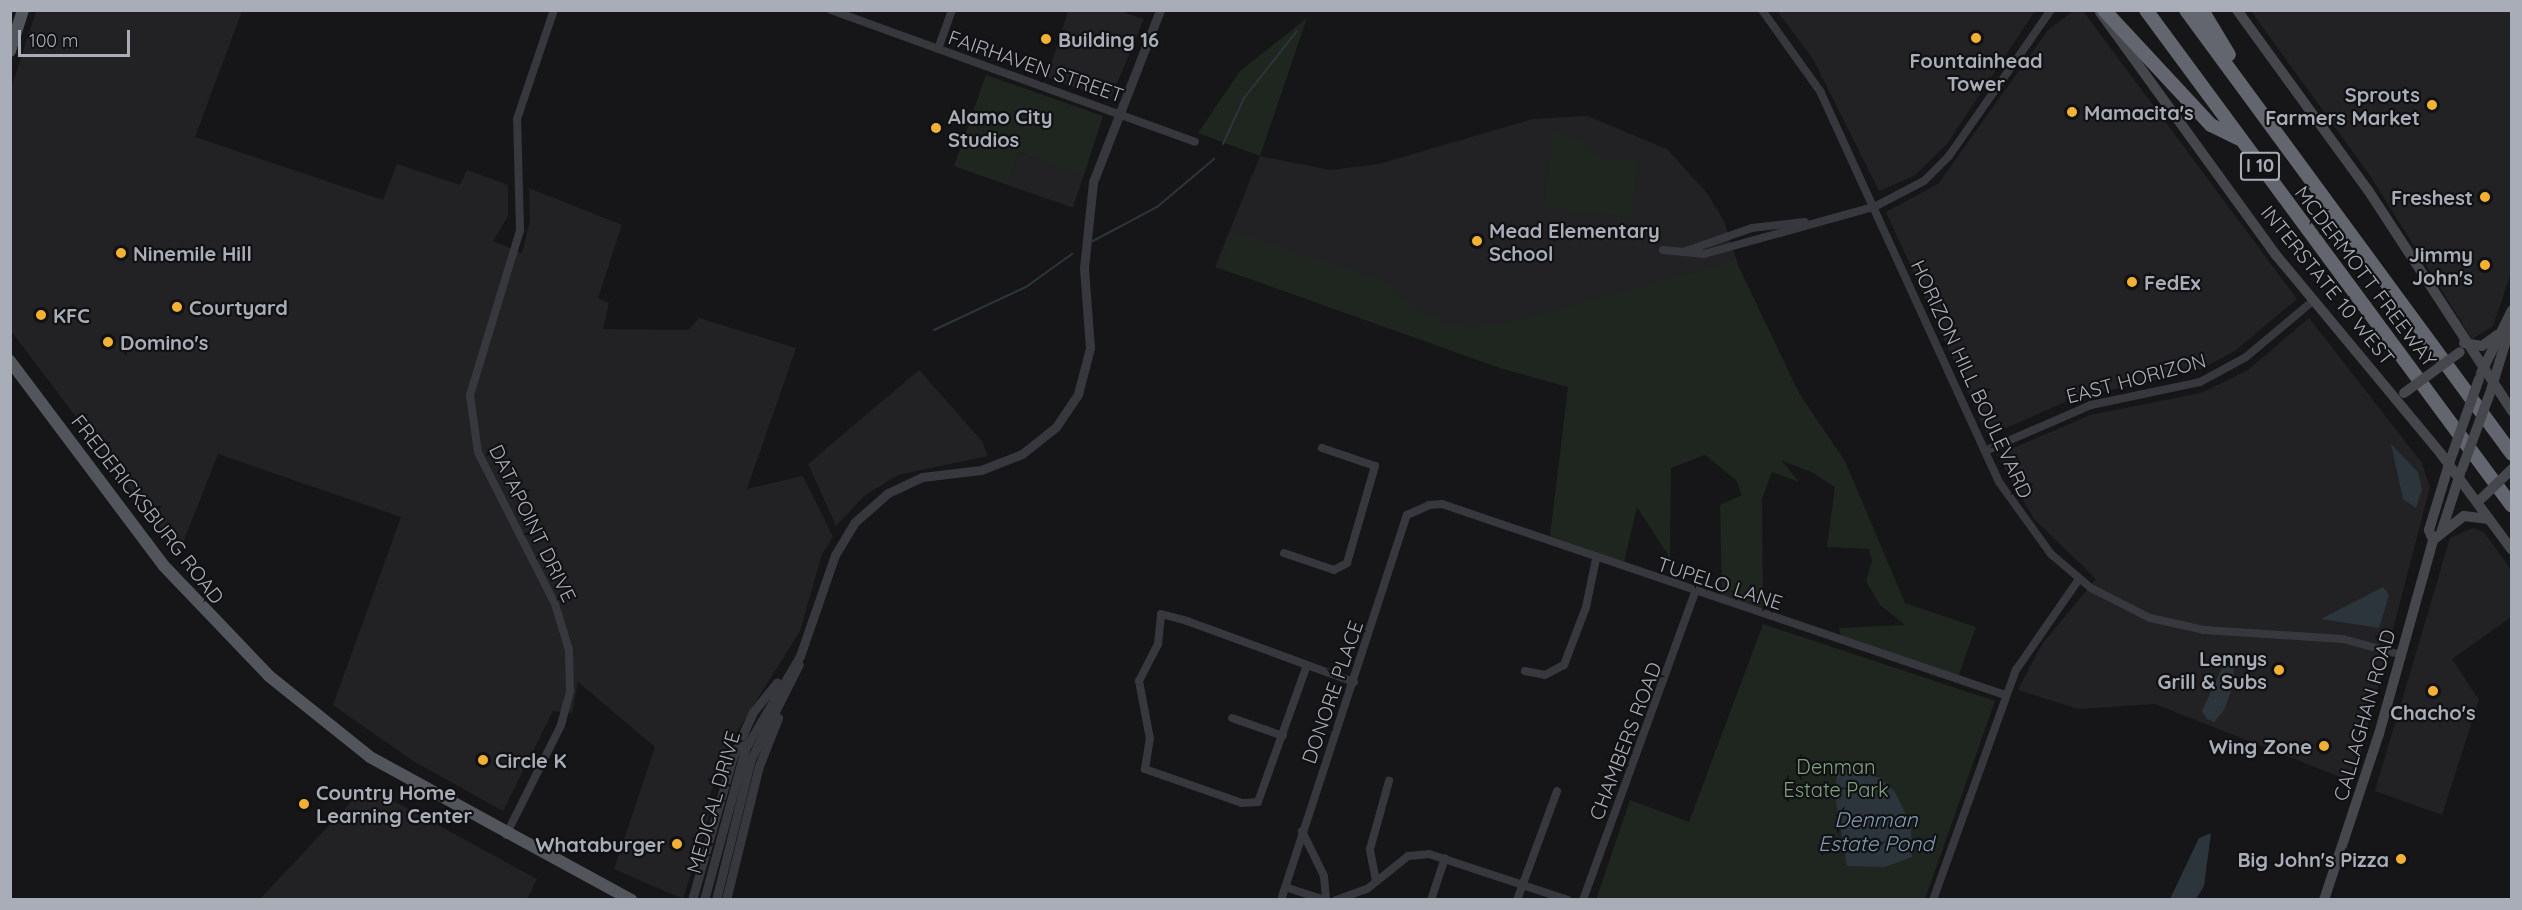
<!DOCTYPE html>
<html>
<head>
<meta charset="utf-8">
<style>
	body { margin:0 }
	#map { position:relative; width:2522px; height:910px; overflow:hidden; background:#161618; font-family:Quicksand,sans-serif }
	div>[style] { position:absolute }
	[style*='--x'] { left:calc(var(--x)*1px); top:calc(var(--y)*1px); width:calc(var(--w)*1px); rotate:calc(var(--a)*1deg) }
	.built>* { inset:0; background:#222225; transform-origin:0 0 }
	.green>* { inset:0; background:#1e261f }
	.water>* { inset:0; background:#2c353c }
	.stream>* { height:2px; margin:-1px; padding:0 1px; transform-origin:1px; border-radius:1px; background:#2c353c }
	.minor>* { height:8px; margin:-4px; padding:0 4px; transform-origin:4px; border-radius:4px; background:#37383d }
	.tertiary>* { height:9px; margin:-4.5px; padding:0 4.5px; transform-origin:4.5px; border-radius:4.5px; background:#37383d }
	.secondary>* { height:10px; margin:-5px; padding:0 5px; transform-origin:5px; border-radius:5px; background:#45474d }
	.primary>* { height:12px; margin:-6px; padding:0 6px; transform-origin:6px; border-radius:6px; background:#53555c }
	.motorway>* { height:14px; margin:-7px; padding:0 7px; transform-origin:7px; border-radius:7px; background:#63666e }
	.secondary-bridge>* { height:10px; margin:-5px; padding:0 5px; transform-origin:5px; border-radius:5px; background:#45474d }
	.dots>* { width:16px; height:16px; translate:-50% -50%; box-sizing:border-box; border:3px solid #111113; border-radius:50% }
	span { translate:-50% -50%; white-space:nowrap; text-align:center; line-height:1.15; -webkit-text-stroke:4.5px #111113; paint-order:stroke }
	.shield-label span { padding:2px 4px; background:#111113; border:2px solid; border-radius:4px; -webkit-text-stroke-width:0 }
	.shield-label { font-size:18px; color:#a8adb8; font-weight:700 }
	.poi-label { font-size:20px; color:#a8adb8; font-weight:700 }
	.left { translate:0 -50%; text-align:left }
	.right { translate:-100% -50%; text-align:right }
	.street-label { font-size:20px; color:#a8adb8 }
	.park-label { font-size:20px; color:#7fa381 }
	.water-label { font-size:21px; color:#7f9bb3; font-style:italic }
	.frame { position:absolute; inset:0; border:12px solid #a8adb8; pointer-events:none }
	.scale { position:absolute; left:18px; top:30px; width:112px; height:27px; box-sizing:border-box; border:3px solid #a8adb8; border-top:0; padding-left:8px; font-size:18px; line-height:21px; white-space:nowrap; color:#a8adb8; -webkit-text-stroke:4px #111113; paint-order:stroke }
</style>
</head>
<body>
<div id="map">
	<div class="built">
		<div style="clip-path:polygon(36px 11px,242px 11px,195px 137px,383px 200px,397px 164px,460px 185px,467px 170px,508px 185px,508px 216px,493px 241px,522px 253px,530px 221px,529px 188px,622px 225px,598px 298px,609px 303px,603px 329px,688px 330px,699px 318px,796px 348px,747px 489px,803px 476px,833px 537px,822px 554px,800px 631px,730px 743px,706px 805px,710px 813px,683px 899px,614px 869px,655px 747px,578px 682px,572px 713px,553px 711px,503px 811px,413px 761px,333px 705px,401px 517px,218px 454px,179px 553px,11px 331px,10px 92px)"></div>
		<div style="clip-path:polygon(1068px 11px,1119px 11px,1144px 19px,1110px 100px,1047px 77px)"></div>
		<div style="clip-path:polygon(1777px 11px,2035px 11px,1947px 144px,1914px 176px,1879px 191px,1813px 59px)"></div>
		<div style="clip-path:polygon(2073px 11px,2083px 11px,2297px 299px,2235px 351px,2201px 369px,2072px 399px,1988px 436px,1886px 212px,1938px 184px,2048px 30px)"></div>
		<div style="clip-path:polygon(2251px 11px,2511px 11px,2511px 273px,2493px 326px,2472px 339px,2371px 177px)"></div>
		<div style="clip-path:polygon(1587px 116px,1667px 149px,1707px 193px,1724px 221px,1739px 268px,1460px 350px,1215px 267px,1260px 156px,1330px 170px,1379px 164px,1533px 119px)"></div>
		<div style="left:1019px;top:152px;width:69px;height:35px;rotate:19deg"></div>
		<div style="clip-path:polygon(2309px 318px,2422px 463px,2430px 487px,2353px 782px,2155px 704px,2078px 709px,2018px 690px,2042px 644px,2096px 579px,2034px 519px,1997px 455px,2090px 415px,2201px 393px,2248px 370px)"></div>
		<div style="clip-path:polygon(919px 370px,982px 441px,988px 456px,898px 475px,864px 496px,836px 526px,808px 464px)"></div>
		<div style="clip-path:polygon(2473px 528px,2484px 532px,2511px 570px,2511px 617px,2452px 659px,2479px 700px,2442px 815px,2375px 791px,2450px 538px)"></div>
		<div style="clip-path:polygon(366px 786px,537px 879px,527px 899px,260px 899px)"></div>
	</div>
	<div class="green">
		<div style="clip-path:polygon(1307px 18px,1260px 156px,1198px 133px,1240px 71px)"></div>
		<div style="clip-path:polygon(986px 75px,1103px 116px,1084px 175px,1019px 152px,1008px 185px,954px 166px)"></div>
		<div style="clip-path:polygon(1552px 132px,1575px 138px,1602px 157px,1638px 161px,1632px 217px,1544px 208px)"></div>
		<div style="clip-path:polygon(1234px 231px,1382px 280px,1419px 309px,1447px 323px,1471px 326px,1502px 324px,1736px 261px,1799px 393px,1845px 461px,1905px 603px,1976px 627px,1958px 677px,1841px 637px,1839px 628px,1905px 625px,1880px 605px,1866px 581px,1872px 561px,1869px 549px,1827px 547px,1835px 487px,1811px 472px,1781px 460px,1799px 482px,1772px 472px,1762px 499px,1763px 609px,1722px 595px,1720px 505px,1742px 495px,1736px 480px,1705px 455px,1671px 468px,1670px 558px,1637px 507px,1624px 562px,1550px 536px,1568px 387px,1500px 368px,1219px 268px)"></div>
		<div style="clip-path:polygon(1763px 624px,1995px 701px,1925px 899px,1596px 900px,1630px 800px,1689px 822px)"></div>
	</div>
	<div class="water">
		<div style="clip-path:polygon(2391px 444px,2418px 472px,2422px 489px,2416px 508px,2403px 499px)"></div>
		<div style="clip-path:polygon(2383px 587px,2389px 595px,2379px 628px,2321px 619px)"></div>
		<div style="clip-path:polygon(2232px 660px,2235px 681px,2224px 710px,2214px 722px,2207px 719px,2202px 711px,2221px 670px)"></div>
		<div style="clip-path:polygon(1844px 768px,1880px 778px,1895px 792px,1911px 825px,1912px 857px,1885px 867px,1847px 866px,1835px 796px,1837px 774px)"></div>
		<div style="clip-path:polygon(2211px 833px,2204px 886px,2196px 899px,2170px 899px,2199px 838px)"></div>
	</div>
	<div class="stream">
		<div style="--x:1223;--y:144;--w:51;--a:-65.5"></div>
		<div style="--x:1244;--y:98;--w:85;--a:-51.7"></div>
		<div style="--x:1093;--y:241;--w:72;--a:-28"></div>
		<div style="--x:1157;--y:207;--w:75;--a:-40.1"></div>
		<div style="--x:934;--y:330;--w:102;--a:-25.1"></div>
		<div style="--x:1026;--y:287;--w:57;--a:-35.7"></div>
	</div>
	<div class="minor">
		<div style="--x:831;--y:10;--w:387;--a:19.9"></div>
		<div style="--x:1762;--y:10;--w:100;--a:54.4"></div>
		<div style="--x:1820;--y:91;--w:430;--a:65.4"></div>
		<div style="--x:1999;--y:482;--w:89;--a:54.2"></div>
		<div style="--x:2051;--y:554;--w:52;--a:40.4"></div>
		<div style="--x:2091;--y:588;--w:66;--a:27"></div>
		<div style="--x:2150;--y:618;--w:55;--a:12.5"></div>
		<div style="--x:2204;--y:630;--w:139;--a:3.7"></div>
		<div style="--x:2343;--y:639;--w:61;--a:15.2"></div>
		<div style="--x:938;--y:49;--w:41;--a:-70.3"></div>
		<div style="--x:1663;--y:250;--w:41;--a:5.6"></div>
		<div style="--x:1704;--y:254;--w:176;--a:-15.5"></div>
		<div style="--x:1874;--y:207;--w:56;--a:-27.5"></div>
		<div style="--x:1924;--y:181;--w:35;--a:-45"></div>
		<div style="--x:1949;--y:156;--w:178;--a:-55.1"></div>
		<div style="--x:1683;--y:252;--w:73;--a:-19.2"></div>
		<div style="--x:1752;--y:228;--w:53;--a:-6.5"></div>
		<div style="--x:1985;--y:451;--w:116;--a:-23.5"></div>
		<div style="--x:2091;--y:405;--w:111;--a:-11.9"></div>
		<div style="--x:2200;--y:382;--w:52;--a:-28.5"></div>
		<div style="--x:2246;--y:357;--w:89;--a:-40"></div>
		<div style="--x:1284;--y:553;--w:53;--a:18.8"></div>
		<div style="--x:1334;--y:570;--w:15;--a:-28"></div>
		<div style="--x:1347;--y:563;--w:101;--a:-73.9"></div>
		<div style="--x:1375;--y:466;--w:56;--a:-161.2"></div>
		<div style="--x:1307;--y:665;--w:145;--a:109.7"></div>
		<div style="--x:1258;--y:802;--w:16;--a:176"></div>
		<div style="--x:1242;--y:803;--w:103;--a:-160.7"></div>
		<div style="--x:1145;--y:769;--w:30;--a:-81"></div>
		<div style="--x:1150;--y:739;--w:59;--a:-100.7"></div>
		<div style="--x:1139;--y:681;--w:42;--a:-62.8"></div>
		<div style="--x:1158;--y:644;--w:30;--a:-84"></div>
		<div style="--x:1161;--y:614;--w:27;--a:15"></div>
		<div style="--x:1187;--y:621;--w:128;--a:20.1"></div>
		<div style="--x:1307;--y:665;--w:50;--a:19.9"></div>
		<div style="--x:1525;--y:671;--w:20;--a:11"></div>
		<div style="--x:1545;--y:675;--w:21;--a:-28"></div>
		<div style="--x:1564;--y:665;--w:62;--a:-69.2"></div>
		<div style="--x:1586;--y:607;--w:49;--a:-78.2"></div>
		<div style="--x:1232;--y:718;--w:54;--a:19.4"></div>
		<div style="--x:1302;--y:831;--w:50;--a:63.9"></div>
		<div style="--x:1324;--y:876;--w:24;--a:85"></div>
		<div style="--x:506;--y:835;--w:123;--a:-63.4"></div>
		<div style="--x:561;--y:725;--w:35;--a:-75"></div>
		<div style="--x:570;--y:691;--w:41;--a:-91.4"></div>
		<div style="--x:569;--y:650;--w:48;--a:-106.9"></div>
		<div style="--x:555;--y:604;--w:170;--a:-116.9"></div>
		<div style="--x:478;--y:452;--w:58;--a:-98"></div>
		<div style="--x:470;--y:395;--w:172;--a:-73.1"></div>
		<div style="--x:520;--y:230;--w:111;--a:-91.5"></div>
		<div style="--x:517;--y:119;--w:115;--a:-71.3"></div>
		<div style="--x:1376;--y:881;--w:33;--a:-101"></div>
		<div style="--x:1370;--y:849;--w:71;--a:-74.4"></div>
		<div style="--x:1285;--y:887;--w:42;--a:18"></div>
		<div style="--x:1281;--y:900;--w:405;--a:-71.9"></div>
		<div style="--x:1407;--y:515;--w:24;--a:-24"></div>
		<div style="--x:1429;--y:505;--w:13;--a:-4"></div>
		<div style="--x:1442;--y:504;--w:595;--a:18.74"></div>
		<div style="--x:1336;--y:900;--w:33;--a:-20"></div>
		<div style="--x:1367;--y:889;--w:53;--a:-38.8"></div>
		<div style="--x:1408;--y:856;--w:21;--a:-5"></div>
		<div style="--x:1429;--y:854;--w:146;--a:18.3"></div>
		<div style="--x:1431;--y:900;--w:44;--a:-71.6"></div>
		<div style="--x:1517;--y:900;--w:116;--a:-69.8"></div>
		<div style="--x:1583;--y:900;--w:328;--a:-70"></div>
		<div style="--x:1933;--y:900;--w:245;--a:-70.2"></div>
		<div style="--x:2016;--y:670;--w:111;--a:-55.3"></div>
	</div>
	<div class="tertiary">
		<div style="--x:692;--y:900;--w:150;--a:-74.1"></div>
		<div style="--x:733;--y:756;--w:48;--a:-65.6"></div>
		<div style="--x:753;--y:712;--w:38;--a:-51"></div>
		<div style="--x:704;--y:900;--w:156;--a:-74.8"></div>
		<div style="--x:745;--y:749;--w:108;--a:-59.4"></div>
		<div style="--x:800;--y:656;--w:107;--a:-70.9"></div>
		<div style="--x:835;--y:555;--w:39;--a:-59"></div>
		<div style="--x:855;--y:522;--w:44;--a:-41.3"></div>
		<div style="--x:888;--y:493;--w:38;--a:-25"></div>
		<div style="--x:922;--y:477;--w:59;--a:-6.8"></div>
		<div style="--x:981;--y:470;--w:44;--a:-21.3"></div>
		<div style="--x:1022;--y:454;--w:43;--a:-38.5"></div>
		<div style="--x:1056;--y:427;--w:40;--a:-56"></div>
		<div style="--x:1078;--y:394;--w:48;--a:-75.4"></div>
		<div style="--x:1090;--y:348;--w:80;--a:-94.3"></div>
		<div style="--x:1084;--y:268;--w:86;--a:-84"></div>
		<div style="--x:1093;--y:182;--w:185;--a:-68.7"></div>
		<div style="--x:716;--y:900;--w:145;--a:-76.1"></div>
		<div style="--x:751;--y:759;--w:106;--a:-63.2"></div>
		<div style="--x:726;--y:900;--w:138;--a:-76.2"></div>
		<div style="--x:759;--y:766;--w:52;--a:-68.4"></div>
	</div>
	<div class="secondary">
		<div style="--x:2237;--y:10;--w:223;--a:54"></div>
		<div style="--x:2368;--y:190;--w:264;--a:56.9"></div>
		<div style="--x:2100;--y:12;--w:300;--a:54.1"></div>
		<div style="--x:2276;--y:255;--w:259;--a:50.3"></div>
		<div style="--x:2441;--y:454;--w:119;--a:53.5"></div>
		<div style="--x:2464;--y:343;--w:18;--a:9"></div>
		<div style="--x:2482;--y:346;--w:19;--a:-36"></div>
		<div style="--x:2481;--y:373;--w:70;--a:-63.8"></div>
		<div style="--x:2491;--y:390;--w:72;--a:-73.1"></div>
		<div style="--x:2441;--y:533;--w:62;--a:-72.1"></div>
		<div style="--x:2433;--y:540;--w:11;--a:-112"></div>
		<div style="--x:2429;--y:530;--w:72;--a:-73.1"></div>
		<div style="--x:2324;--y:900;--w:175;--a:-71.7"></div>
		<div style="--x:2379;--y:734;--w:201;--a:-74.4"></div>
		<div style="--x:2433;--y:540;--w:39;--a:-38"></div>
		<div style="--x:2464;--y:516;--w:25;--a:7"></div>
	</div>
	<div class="primary">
		<div style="--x:10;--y:51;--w:43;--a:-72.4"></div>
		<div style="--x:10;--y:361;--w:256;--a:53.1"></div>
		<div style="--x:164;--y:566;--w:152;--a:46.3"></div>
		<div style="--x:269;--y:676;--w:129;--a:38.7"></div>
		<div style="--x:370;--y:757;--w:298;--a:28.7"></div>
	</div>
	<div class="motorway">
		<div style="--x:2104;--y:10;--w:157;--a:47.1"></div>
		<div style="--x:2211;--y:125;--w:30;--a:26"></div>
		<div style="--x:2146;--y:10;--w:616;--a:53.58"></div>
		<div style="--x:2186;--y:10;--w:551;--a:53.71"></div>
		<div style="--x:2202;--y:10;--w:52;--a:59"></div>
	</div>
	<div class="secondary-bridge">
		<div style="--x:2404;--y:393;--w:69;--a:-36.2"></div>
		<div style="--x:2451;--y:458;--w:84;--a:-70.5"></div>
		<div style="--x:2462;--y:469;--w:81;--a:-69.8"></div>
		<div style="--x:2482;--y:498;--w:42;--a:-44"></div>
	</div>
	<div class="dots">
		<div style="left:1976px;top:38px;background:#f2b134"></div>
		<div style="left:1046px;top:39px;background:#f2b134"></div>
		<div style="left:2432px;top:105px;background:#f2b134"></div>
		<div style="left:2072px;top:112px;background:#f2b134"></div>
		<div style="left:936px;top:128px;background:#f2b134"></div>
		<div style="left:2485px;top:197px;background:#f2b134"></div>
		<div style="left:1477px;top:241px;background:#f2b134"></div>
		<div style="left:121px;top:253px;background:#f2b134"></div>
		<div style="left:2485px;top:265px;background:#f2b134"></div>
		<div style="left:2132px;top:282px;background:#f2b134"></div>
		<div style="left:177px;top:307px;background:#f2b134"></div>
		<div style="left:41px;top:315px;background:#f2b134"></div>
		<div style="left:108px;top:342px;background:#f2b134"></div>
		<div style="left:2279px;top:670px;background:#f2b134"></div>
		<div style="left:2433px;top:691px;background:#f2b134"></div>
		<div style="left:2324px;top:746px;background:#f2b134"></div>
		<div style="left:483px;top:760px;background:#f2b134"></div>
		<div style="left:304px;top:804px;background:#f2b134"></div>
		<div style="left:677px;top:844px;background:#f2b134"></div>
		<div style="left:2401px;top:859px;background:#f2b134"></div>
	</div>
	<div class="shield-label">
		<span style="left:2260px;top:166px">I 10</span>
	</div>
	<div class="poi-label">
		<span class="left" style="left:1058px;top:39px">Building 16</span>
		<span style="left:1976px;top:72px">Fountainhead<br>Tower</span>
		<span class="right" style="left:2420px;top:106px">Sprouts<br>Farmers Market</span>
		<span class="left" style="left:2084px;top:112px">Mamacita's</span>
		<span class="left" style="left:948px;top:128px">Alamo City<br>Studios</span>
		<span class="right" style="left:2473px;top:197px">Freshest</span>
		<span class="left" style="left:1489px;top:242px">Mead Elementary<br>School</span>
		<span class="left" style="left:133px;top:253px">Ninemile Hill</span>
		<span class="right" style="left:2473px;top:266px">Jimmy<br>John's</span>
		<span class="left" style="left:2144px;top:282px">FedEx</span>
		<span class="left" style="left:189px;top:307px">Courtyard</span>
		<span class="left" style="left:53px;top:315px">KFC</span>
		<span class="left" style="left:120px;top:342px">Domino's</span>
		<span class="right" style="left:2267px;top:670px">Lennys<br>Grill &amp; Subs</span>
		<span style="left:2433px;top:712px">Chacho's</span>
		<span class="right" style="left:2312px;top:746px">Wing Zone</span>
		<span class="left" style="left:495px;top:760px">Circle K</span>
		<span class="left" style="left:316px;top:804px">Country Home<br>Learning Center</span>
		<span class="right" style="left:665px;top:844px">Whataburger</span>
		<span class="right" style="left:2389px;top:859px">Big John's Pizza</span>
	</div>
	<div class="street-label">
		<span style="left:1036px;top:66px;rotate:19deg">FAIRHAVEN STREET</span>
		<span style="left:2366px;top:276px;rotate:53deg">MCDERMOTT FREEWAY</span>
		<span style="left:2328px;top:285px;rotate:51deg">INTERSTATE 10 WEST</span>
		<span style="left:2136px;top:378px;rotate:-15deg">EAST HORIZON</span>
		<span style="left:1972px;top:379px;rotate:65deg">HORIZON HILL BOULEVARD</span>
		<span style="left:148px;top:509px;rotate:52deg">FREDERICKSBURG ROAD</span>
		<span style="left:533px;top:523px;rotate:64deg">DATAPOINT DRIVE</span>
		<span style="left:1720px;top:583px;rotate:18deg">TUPELO LANE</span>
		<span style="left:1332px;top:692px;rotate:-71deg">DONORE PLACE</span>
		<span style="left:2364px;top:715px;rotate:-74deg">CALLAGHAN ROAD</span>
		<span style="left:1625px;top:741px;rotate:-69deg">CHAMBERS ROAD</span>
		<span style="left:713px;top:802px;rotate:-74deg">MEDICAL DRIVE</span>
	</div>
	<div class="park-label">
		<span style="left:1836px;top:778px">Denman<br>Estate Park</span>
	</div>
	<div class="water-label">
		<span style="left:1876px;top:831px">Denman<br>Estate Pond</span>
	</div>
	<div class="frame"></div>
	<div class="scale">100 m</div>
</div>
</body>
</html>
